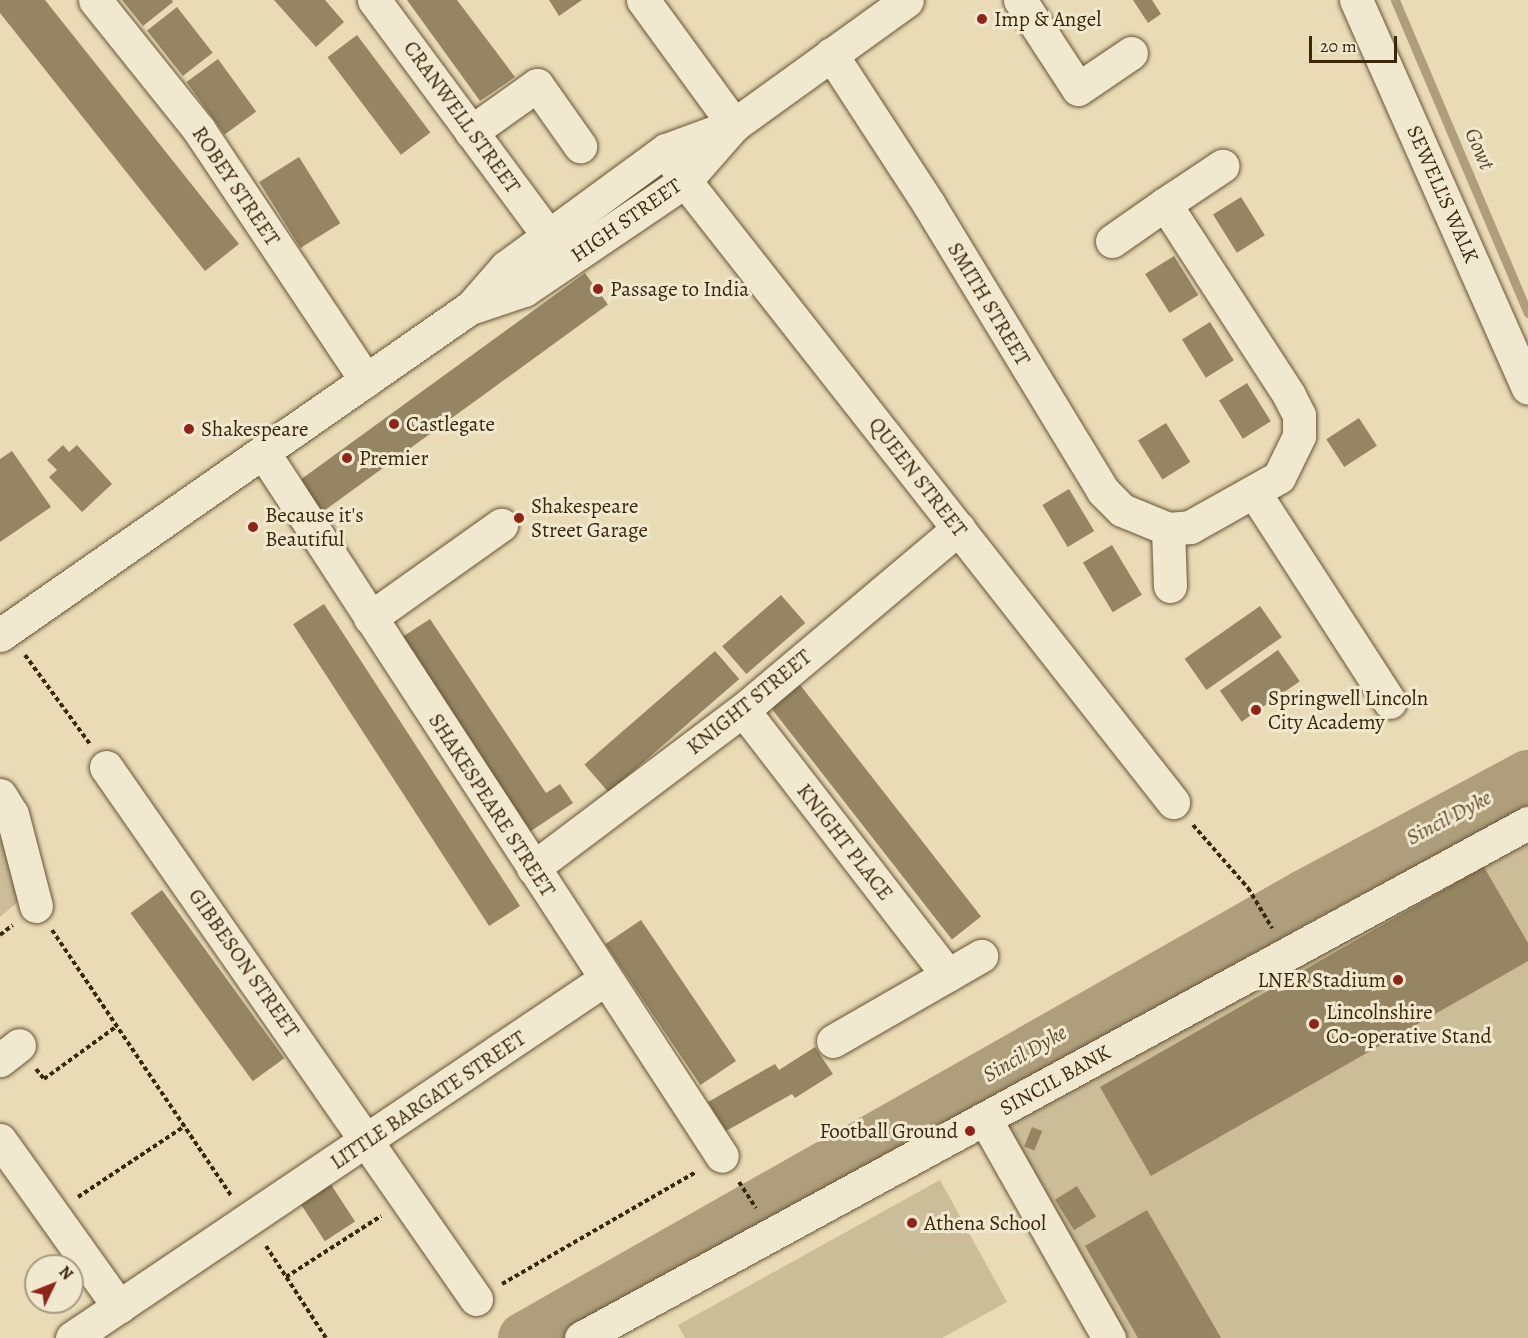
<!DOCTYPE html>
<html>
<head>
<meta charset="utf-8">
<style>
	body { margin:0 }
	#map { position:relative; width:1528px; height:1338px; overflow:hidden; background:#eadbb7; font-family:Alegreya,serif }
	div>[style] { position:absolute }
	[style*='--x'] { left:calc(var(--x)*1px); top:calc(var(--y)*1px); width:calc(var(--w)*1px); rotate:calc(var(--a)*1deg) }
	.green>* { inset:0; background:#ccbd99 }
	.stream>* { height:9px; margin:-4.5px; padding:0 4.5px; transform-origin:4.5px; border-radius:4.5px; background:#af9e7c }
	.river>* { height:52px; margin:-26px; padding:0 26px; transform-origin:26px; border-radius:26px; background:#af9e7c }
	.building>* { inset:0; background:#968563; transform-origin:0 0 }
	.path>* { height:4px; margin-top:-2px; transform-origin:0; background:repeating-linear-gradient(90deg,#3c2809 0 4.5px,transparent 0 7.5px) }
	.roads { filter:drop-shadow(0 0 2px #685534) drop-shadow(0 0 2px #685534) }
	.minor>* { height:33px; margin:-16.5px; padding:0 16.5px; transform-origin:16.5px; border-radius:16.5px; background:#f1e8d0 }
	.dots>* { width:16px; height:16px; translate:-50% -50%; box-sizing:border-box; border:3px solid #f1e8d0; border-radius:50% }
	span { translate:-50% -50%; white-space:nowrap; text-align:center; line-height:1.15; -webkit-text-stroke:6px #f1e8d0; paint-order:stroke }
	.poi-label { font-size:21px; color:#3c2809 }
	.left { translate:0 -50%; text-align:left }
	.right { translate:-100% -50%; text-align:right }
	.street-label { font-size:21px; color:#3c2809 }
	.water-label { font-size:22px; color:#5e4b2c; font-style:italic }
	.north { position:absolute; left:24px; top:1254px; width:60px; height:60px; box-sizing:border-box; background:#f1e8d0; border:2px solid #a99b80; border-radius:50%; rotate:47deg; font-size:16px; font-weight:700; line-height:24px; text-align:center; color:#3c2809 }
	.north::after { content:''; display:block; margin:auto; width:21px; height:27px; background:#8f2418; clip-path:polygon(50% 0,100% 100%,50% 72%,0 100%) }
	.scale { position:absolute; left:1309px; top:36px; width:88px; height:27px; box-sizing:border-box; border:3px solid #3c2809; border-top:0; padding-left:8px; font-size:18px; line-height:21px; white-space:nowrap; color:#3c2809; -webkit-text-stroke:4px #f1e8d0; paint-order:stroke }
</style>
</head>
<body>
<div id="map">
	<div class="green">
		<div style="clip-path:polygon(0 824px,25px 896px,0 917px)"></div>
		<div style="clip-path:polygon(1528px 835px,1528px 1338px,1126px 1338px,1007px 1125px)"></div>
		<div style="clip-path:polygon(940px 1180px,1007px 1302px,942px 1338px,685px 1338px,678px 1325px)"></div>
	</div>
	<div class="stream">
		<div style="--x:1395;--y:0;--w:340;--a:67"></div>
	</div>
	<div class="river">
		<div style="--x:524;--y:1338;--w:897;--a:-29.54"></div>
		<div style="--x:1304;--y:896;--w:254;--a:-28.2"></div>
	</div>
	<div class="building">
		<div style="clip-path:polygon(0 0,45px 0,239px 244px,205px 271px,0 13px)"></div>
		<div style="clip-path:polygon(122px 0,172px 0,173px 2px,143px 26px)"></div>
		<div style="clip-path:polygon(274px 0,325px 0,344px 22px,316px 47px)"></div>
		<div style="clip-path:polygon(407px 0,457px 0,515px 77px,480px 101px)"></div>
		<div style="clip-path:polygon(549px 0,582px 0,559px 16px)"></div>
		<div style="clip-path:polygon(1133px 0,1152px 0,1161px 14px,1148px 23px)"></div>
		<div style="left:177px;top:7px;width:58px;height:38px;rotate:52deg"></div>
		<div style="left:357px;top:35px;width:122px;height:37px;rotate:53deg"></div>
		<div style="left:218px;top:59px;width:65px;height:39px;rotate:54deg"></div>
		<div style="left:299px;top:157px;width:78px;height:47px;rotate:58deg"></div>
		<div style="left:1241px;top:197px;width:45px;height:33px;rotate:58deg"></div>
		<div style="left:1174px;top:256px;width:46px;height:34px;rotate:58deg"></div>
		<div style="left:585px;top:273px;width:39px;height:362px;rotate:54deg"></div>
		<div style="left:1210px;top:322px;width:45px;height:33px;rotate:58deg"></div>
		<div style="left:1247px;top:383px;width:45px;height:33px;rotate:58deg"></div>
		<div style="left:1359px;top:418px;width:33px;height:39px;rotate:57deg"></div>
		<div style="left:1166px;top:423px;width:46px;height:33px;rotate:58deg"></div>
		<div style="clip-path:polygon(63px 445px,69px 452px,77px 445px,112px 484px,82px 512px,49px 477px,57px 470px,47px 460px)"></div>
		<div style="clip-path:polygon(12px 451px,51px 507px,0 542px,0 459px)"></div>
		<div style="left:1069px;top:489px;width:49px;height:31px;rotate:59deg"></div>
		<div style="left:1112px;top:545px;width:58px;height:34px;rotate:59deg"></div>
		<div style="left:781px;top:595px;width:37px;height:78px;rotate:49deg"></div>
		<div style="left:324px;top:604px;width:360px;height:37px;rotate:57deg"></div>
		<div style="left:1260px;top:606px;width:38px;height:92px;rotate:55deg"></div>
		<div style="clip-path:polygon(430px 619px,546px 793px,560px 784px,573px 803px,528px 833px,399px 639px)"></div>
		<div style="left:1278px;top:650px;width:38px;height:71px;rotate:55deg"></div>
		<div style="left:715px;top:651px;width:37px;height:173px;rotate:49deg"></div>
		<div style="left:797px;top:681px;width:299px;height:37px;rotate:52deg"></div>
		<div style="clip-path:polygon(1484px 867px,1528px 943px,1528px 961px,1151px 1176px,1100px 1087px)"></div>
		<div style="left:162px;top:890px;width:208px;height:39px;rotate:54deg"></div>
		<div style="left:641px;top:920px;width:170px;height:43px;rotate:56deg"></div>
		<div style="clip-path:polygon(815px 1047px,833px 1074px,795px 1098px,792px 1094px,726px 1131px,708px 1102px,775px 1064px,779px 1070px)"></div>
		<div style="left:1032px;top:1127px;width:11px;height:21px;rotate:22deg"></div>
		<div style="left:330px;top:1183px;width:46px;height:36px;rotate:57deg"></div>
		<div style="left:1077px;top:1186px;width:36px;height:26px;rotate:58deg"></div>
		<div style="clip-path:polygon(1147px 1210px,1221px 1338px,1138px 1338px,1085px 1246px)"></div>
	</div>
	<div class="path">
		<div style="--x:25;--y:655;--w:110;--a:53.9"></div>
		<div style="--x:1193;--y:825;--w:84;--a:48.9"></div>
		<div style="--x:1248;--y:888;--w:47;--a:59"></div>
		<div style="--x:52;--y:930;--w:320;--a:56"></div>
		<div style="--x:0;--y:935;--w:16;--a:-38"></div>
		<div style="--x:36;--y:1069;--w:13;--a:51"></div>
		<div style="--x:44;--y:1079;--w:90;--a:-36"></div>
		<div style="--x:739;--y:1182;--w:31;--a:57"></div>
		<div style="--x:78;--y:1197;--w:128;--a:-33.6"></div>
		<div style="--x:266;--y:1246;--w:110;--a:56.9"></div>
		<div style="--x:286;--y:1277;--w:113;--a:-32.7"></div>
		<div style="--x:502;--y:1284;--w:224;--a:-30"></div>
	</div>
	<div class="roads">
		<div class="minor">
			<div style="--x:95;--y:0;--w:166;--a:51.3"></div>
			<div style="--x:199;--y:130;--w:301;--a:56.3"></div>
			<div style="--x:374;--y:0;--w:292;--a:53.5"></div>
			<div style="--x:643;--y:0;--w:155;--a:53.9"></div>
			<div style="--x:1020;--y:0;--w:106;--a:56.9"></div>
			<div style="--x:1078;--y:89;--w:64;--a:-34.2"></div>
			<div style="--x:1356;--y:0;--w:424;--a:66.1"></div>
			<div style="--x:831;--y:54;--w:178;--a:56.9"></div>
			<div style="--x:928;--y:203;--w:337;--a:58.7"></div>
			<div style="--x:1103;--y:491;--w:27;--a:45"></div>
			<div style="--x:1122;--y:510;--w:50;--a:22.4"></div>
			<div style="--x:1168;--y:529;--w:22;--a:-5"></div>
			<div style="--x:1190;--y:527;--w:102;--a:-29.3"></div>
			<div style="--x:1279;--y:477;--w:46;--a:-64"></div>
			<div style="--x:1299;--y:436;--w:21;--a:-90"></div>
			<div style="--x:1299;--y:415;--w:22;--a:-117"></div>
			<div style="--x:1289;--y:395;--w:228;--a:-123"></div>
			<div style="--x:1165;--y:204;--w:69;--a:-33.7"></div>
			<div style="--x:471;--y:132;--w:81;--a:-35.5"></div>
			<div style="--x:537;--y:85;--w:75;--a:54.8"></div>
			<div style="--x:666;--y:150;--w:36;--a:58"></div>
			<div style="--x:685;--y:181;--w:790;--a:51.84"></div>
			<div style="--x:1112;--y:241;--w:65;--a:-34.9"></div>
			<div style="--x:473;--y:307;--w:54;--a:-18.4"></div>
			<div style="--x:524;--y:290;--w:194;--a:-34.1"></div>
			<div style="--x:685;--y:181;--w:74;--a:-48.8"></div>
			<div style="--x:734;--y:125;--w:213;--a:-35.8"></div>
			<div style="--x:263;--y:452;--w:840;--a:56.9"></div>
			<div style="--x:1254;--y:492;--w:250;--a:57.1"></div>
			<div style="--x:1168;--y:529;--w:57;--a:88"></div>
			<div style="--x:370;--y:618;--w:161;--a:-35.4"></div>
			<div style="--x:0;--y:635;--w:574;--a:-34.85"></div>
			<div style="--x:471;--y:307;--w:53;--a:-48.8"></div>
			<div style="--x:506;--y:267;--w:198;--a:-36.2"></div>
			<div style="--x:666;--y:150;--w:72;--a:-20.2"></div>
			<div style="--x:743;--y:710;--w:335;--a:52.3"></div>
			<div style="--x:106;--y:767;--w:648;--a:55.18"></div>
			<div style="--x:0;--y:795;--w:22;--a:58"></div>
			<div style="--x:12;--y:814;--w:95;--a:75.4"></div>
			<div style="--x:533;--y:868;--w:263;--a:-37"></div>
			<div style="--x:743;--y:710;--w:282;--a:-40.1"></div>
			<div style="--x:833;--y:1041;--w:171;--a:-29.9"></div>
			<div style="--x:0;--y:1060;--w:24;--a:-38"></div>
			<div style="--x:985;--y:1119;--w:252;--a:60.5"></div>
			<div style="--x:0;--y:1140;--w:205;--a:54.5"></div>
			<div style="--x:72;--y:1338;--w:643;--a:-33.96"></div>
			<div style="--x:581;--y:1338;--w:1078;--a:-28.54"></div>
		</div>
	</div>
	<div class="dots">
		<div style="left:982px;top:19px;background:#8f2418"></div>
		<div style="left:598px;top:289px;background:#8f2418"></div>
		<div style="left:394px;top:424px;background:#8f2418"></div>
		<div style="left:189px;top:429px;background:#8f2418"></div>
		<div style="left:347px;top:458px;background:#8f2418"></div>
		<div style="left:519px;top:518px;background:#8f2418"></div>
		<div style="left:253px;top:527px;background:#8f2418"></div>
		<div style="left:1256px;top:710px;background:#8f2418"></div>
		<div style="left:1398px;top:980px;background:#8f2418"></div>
		<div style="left:1314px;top:1024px;background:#8f2418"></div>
		<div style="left:970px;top:1131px;background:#8f2418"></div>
		<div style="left:912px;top:1223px;background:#8f2418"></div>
	</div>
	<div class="poi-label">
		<span class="left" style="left:994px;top:19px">Imp &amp; Angel</span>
		<span class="left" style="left:610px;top:289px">Passage to India</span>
		<span class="left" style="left:406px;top:424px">Castlegate</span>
		<span class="left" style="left:201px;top:429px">Shakespeare</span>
		<span class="left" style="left:359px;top:458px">Premier</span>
		<span class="left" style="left:531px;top:518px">Shakespeare<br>Street Garage</span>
		<span class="left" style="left:265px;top:527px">Because it's<br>Beautiful</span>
		<span class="left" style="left:1268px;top:710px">Springwell Lincoln<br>City Academy</span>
		<span class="right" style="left:1386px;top:980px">LNER Stadium</span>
		<span class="left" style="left:1326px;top:1024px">Lincolnshire<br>Co-operative Stand</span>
		<span class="right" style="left:958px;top:1131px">Football Ground</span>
		<span class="left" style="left:924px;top:1223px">Athena School</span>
	</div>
	<div class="street-label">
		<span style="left:462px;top:117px;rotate:54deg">CRANWELL STREET</span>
		<span style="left:236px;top:186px;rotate:56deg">ROBEY STREET</span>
		<span style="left:1443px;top:194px;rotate:66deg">SEWELL'S WALK</span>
		<span style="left:626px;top:220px;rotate:-35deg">HIGH STREET</span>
		<span style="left:989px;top:304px;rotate:59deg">SMITH STREET</span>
		<span style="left:918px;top:477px;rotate:52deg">QUEEN STREET</span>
		<span style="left:749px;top:702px;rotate:-39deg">KNIGHT STREET</span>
		<span style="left:492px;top:805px;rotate:57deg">SHAKESPEARE STREET</span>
		<span style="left:845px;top:842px;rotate:52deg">KNIGHT PLACE</span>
		<span style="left:244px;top:963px;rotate:55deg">GIBBESON STREET</span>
		<span style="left:1055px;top:1080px;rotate:-29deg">SINCIL BANK</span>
		<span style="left:428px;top:1100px;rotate:-34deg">LITTLE BARGATE STREET</span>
	</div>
	<div class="water-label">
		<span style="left:1479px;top:149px;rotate:67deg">Gowt</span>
		<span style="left:1449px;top:818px;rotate:-28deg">Sincil Dyke</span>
		<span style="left:1025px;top:1054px;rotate:-30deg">Sincil Dyke</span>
	</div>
	<div class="north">N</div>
	<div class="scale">20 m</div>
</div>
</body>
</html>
